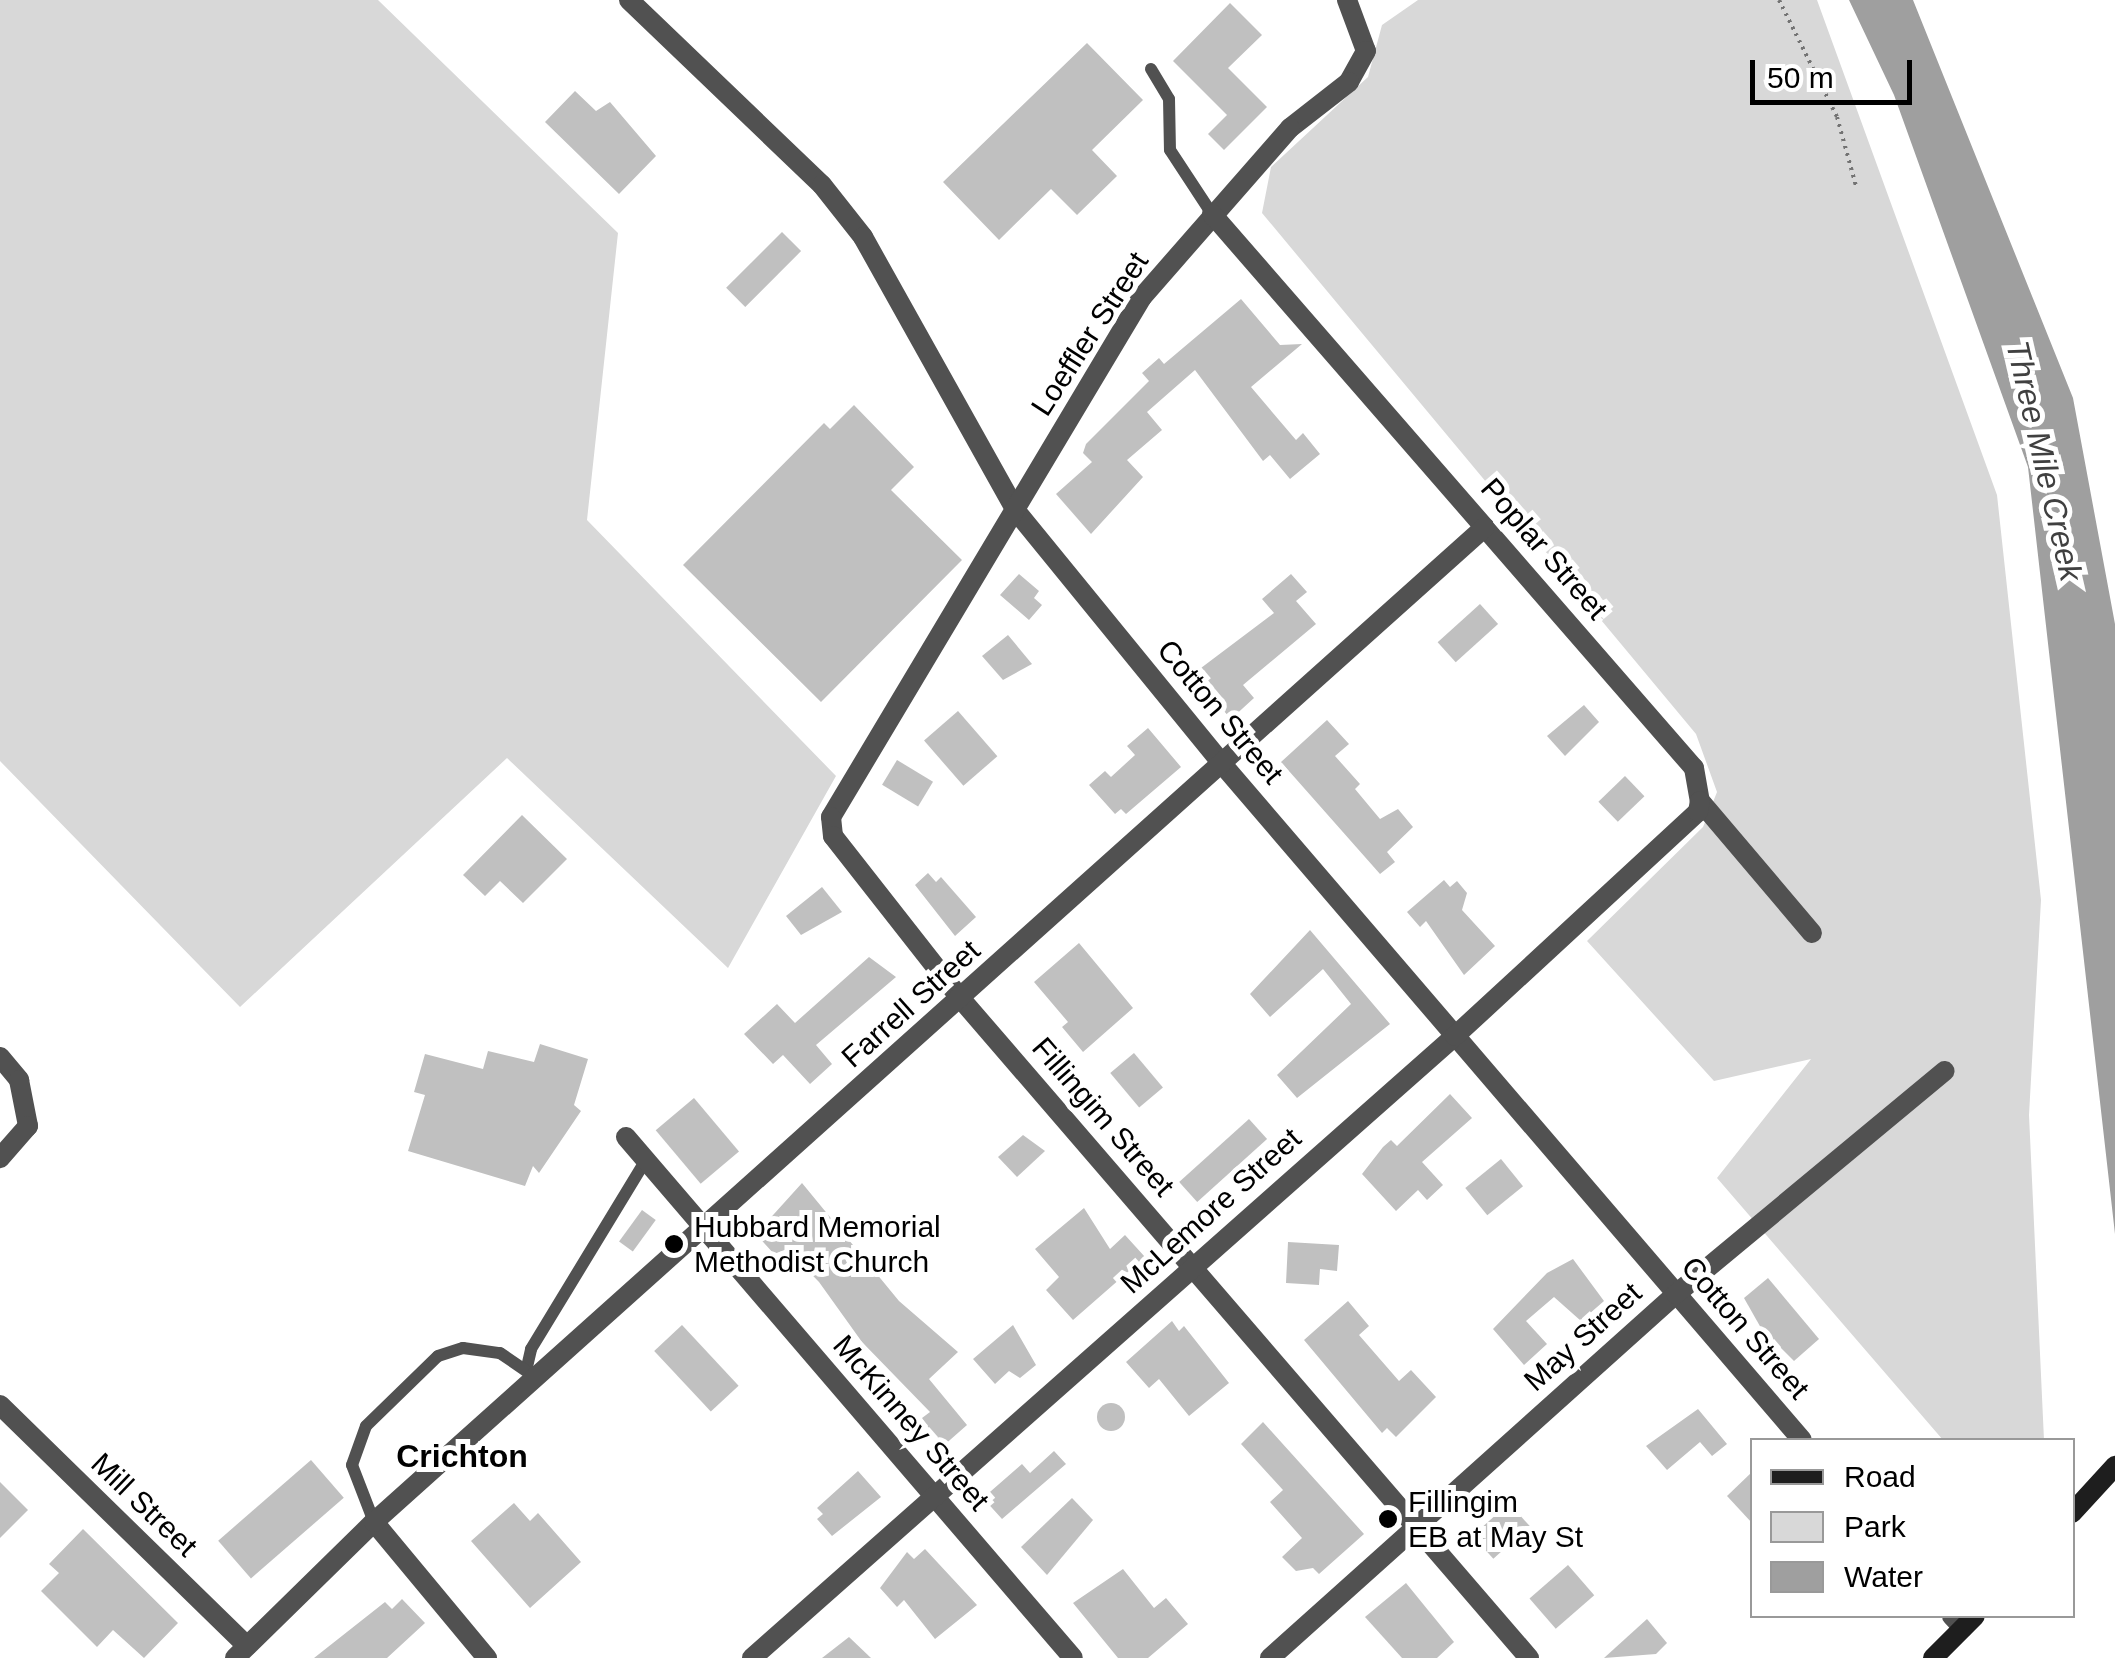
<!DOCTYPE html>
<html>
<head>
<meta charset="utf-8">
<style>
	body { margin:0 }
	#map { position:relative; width:2115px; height:1658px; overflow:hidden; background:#fff; font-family:Helvetica,sans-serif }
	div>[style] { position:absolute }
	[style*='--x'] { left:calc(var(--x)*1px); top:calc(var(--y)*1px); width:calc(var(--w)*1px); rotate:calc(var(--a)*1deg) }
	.green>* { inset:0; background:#d8d8d8 }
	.water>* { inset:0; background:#9f9f9f }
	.building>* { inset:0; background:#c0c0c0; transform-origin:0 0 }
	.round { border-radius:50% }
	.path>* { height:4px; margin-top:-2px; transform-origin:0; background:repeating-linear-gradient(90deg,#737373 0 2.5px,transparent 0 7.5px) }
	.lane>* { height:12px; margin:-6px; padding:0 6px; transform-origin:6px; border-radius:6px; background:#515151 }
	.street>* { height:20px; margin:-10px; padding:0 10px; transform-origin:10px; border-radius:10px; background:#515151 }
	.secondary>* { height:20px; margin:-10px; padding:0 10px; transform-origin:10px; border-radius:10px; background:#1e1e1e }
	.dots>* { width:28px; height:28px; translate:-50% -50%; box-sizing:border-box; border:5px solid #fff; border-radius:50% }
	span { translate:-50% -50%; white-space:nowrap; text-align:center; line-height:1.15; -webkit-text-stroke:10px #fff; paint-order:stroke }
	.street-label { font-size:30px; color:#000 }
	.poi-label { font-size:30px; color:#000 }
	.left { translate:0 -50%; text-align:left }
	.water-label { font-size:32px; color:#404040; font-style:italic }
	.neighbourhood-label { font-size:32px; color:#000; font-weight:700 }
	.legend { position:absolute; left:1750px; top:1438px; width:325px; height:180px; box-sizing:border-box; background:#fff; border:2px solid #999; margin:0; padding:12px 18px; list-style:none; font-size:30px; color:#000 }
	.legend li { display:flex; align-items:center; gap:20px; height:50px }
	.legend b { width:50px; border:2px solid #999 }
	.scale { position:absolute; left:1750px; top:60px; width:162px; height:45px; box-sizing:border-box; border:5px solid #000; border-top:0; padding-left:12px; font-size:30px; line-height:35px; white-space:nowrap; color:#000; -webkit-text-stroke:8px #fff; paint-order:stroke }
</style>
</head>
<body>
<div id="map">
	<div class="green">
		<div style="clip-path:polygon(0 0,378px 0,618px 233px,587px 520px,836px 776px,728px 968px,507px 758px,240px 1007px,0 761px)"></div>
		<div style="clip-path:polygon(1418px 0,1817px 0,1997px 495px,2041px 900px,2029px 1115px,2044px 1440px,1943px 1440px,1717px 1178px,1811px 1059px,1714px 1081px,1587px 941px,1703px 827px,1717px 792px,1696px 734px,1262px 213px,1271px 167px,1368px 77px,1382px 25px)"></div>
	</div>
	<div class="water">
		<div style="clip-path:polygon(1849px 0,1913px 0,2073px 398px,2115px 624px,2115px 1234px,2028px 467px,1894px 95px)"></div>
	</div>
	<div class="building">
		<div style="clip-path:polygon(1230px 3px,1262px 35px,1228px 68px,1267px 107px,1224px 150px,1208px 134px,1227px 115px,1173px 61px)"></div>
		<div style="clip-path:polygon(1087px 43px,1143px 100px,1092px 150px,1117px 176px,1077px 215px,1051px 189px,999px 240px,943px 182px)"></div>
		<div style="clip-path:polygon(575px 91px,596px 111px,610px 102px,656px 156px,619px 194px,545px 122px)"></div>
		<div style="left:782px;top:232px;width:27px;height:79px;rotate:45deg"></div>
		<div style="clip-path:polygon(1241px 299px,1280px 345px,1302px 344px,1251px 387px,1296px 440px,1303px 433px,1320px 454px,1290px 479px,1270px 455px,1263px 461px,1195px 370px,1147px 412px,1162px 430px,1127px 460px,1143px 477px,1091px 534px,1056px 494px,1092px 462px,1083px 453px,1086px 444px,1149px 381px,1142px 373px,1159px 358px,1164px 364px)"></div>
		<div style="clip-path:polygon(854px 405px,914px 467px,891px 490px,962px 560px,821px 702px,683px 565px,824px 423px,830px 429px)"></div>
		<div style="clip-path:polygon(1019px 574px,1039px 591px,1034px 598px,1042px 605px,1029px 620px,1000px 595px)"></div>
		<div style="clip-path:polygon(1291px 574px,1307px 592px,1296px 601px,1316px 624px,1243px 685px,1254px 698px,1231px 719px,1199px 683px,1204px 679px,1197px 671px,1274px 613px,1262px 599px)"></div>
		<div style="left:1480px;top:604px;width:27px;height:57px;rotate:48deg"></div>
		<div style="clip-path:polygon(1008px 635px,1032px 664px,1003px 680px,982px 656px)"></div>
		<div style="clip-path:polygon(1584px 705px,1599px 722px,1565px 756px,1547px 736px)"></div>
		<div style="left:958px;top:711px;width:60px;height:45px;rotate:49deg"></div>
		<div style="clip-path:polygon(1327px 720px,1349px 744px,1335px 756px,1360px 784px,1355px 789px,1380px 819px,1398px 809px,1413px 827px,1387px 852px,1395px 862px,1380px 874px,1281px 762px)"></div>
		<div style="clip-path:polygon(1148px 728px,1181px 767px,1126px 814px,1121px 809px,1115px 814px,1089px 785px,1105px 771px,1111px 777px,1135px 755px,1127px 746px)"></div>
		<div style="left:897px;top:760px;width:42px;height:29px;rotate:31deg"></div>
		<div style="left:1625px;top:776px;width:28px;height:37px;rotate:46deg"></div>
		<div style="clip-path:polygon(522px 815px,567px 859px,523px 903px,500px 881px,485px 896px,463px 875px)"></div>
		<div style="clip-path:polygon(928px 873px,936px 882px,941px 877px,976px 917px,955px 936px,915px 885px)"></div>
		<div style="clip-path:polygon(1444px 880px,1450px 887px,1457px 881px,1467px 893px,1462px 910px,1495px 946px,1464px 975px,1426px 921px,1420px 927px,1407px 912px)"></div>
		<div style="clip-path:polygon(822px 887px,842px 912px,801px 935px,786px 916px)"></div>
		<div style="clip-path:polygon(1310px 930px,1390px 1024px,1297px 1098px,1277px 1075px,1351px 1004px,1323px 969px,1270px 1017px,1250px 994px)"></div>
		<div style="clip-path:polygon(1079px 943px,1133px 1008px,1083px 1052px,1062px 1027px,1068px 1022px,1034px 982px)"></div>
		<div style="clip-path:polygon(869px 957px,896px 977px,816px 1045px,832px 1064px,810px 1084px,783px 1055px,773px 1064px,744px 1034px,777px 1004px,795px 1023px)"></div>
		<div style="clip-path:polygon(540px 1044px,588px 1059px,574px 1105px,581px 1111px,539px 1173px,533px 1166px,525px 1186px,408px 1151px,425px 1095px,414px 1092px,425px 1054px,483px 1069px,488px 1051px,534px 1062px)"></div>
		<div style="left:1134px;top:1053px;width:45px;height:31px;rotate:50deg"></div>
		<div style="clip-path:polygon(1450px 1094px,1472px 1118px,1422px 1162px,1443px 1185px,1427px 1200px,1418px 1190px,1396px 1211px,1362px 1174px,1383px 1147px,1391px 1140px,1397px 1146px)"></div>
		<div style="left:694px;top:1098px;width:70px;height:50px;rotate:50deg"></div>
		<div style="left:1249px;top:1119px;width:27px;height:94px;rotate:48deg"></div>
		<div style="clip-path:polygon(1023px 1135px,1045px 1151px,1017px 1177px,998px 1157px)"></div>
		<div style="left:1501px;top:1159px;width:35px;height:46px;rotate:51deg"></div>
		<div style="clip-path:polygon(802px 1183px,899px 1301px,958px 1352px,929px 1379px,967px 1425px,942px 1447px,922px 1418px,930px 1412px,862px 1342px,819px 1282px,787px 1249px,774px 1254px,756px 1234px)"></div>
		<div style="clip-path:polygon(1084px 1208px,1110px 1249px,1125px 1235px,1145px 1257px,1073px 1320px,1046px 1290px,1059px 1277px,1035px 1249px)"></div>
		<div style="left:642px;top:1210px;width:17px;height:39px;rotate:36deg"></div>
		<div style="clip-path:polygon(1288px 1242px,1339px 1245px,1337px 1271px,1320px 1269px,1319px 1285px,1286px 1283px)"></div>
		<div style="clip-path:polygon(1573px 1259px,1604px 1301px,1581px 1321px,1554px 1297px,1526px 1321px,1547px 1344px,1524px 1365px,1493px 1329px,1547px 1273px)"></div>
		<div style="clip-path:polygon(1768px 1278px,1819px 1339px,1794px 1361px,1761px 1328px,1744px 1298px)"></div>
		<div style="clip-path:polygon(1348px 1301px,1369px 1326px,1359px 1335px,1399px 1381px,1411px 1370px,1436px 1397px,1396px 1437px,1387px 1428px,1382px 1433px,1304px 1340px)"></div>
		<div style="clip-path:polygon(1172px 1321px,1179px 1331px,1184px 1326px,1229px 1383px,1189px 1416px,1159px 1379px,1149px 1388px,1126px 1362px)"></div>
		<div style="left:682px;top:1325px;width:83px;height:38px;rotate:47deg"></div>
		<div style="clip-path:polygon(1013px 1325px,1036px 1365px,1020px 1378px,1009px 1371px,995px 1384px,973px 1359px)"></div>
		<div class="round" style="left:1097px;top:1403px;width:28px;height:28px"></div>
		<div style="clip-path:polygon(1698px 1409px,1727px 1444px,1712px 1456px,1700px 1442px,1667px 1470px,1646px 1446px)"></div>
		<div style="clip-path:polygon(1263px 1422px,1364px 1534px,1319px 1574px,1313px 1568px,1296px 1571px,1282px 1557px,1302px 1538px,1270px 1502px,1283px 1490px,1241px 1444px)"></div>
		<div style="clip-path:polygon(1054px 1451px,1066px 1464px,1002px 1519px,983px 1498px,1022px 1464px,1030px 1473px)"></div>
		<div style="left:311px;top:1460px;width:50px;height:123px;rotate:49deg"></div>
		<div style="clip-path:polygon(858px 1471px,881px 1497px,832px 1536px,817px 1519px,823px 1514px,817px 1508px)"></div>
		<div style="clip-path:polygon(1752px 1472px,1752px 1523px,1727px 1496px)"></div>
		<div style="clip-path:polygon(0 1482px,28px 1510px,0 1538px)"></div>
		<div style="clip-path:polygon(1072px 1498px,1093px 1520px,1047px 1575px,1021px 1547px)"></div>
		<div style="clip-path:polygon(514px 1503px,530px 1521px,538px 1513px,581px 1562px,530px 1608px,471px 1541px)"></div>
		<div style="left:1509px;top:1503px;width:31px;height:49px;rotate:48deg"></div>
		<div style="clip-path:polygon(83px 1529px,178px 1623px,144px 1658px,113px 1630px,97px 1647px,41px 1591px,59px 1573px,49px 1564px)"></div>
		<div style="clip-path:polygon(925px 1549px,977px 1605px,935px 1639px,904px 1600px,897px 1607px,880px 1588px,907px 1552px,914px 1559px)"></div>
		<div style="left:1568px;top:1565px;width:40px;height:51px;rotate:49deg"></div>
		<div style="clip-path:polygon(1123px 1569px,1154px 1608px,1166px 1598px,1188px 1624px,1148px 1658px,1118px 1658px,1073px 1603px)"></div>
		<div style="clip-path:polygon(1406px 1583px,1454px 1642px,1437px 1658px,1402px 1658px,1365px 1617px)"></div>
		<div style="clip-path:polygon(402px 1599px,425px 1623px,387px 1658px,314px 1658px,385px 1602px,392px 1609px)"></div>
		<div style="clip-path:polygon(1647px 1619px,1667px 1643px,1656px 1654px,1604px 1658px)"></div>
		<div style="clip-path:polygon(849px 1637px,871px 1658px,822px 1658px)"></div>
	</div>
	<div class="path">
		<div style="--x:1779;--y:0;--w:131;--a:63.6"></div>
		<div style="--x:1837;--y:117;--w:72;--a:74.6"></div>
	</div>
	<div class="lane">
		<div style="--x:1151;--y:69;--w:35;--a:59"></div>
		<div style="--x:1169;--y:99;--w:51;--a:88.9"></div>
		<div style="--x:1170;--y:150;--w:77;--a:56.7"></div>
		<div style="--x:527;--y:1367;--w:18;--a:-77"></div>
		<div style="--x:531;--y:1349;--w:221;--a:-58.7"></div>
		<div style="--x:374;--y:1522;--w:61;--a:-111.1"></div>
		<div style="--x:352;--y:1465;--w:41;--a:-70.3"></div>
		<div style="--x:366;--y:1426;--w:100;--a:-44.2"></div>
		<div style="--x:438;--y:1356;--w:26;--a:-18"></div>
		<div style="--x:463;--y:1348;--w:37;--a:8"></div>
		<div style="--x:500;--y:1353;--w:42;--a:34.4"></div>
	</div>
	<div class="street">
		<div style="--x:629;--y:0;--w:267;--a:43.8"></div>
		<div style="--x:822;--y:185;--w:66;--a:51.7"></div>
		<div style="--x:863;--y:237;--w:314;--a:60.8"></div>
		<div style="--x:1016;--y:511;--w:328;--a:50.8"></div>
		<div style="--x:1223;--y:765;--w:889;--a:49.38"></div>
		<div style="--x:1347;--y:0;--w:54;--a:69.6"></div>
		<div style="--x:1366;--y:51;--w:35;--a:119"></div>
		<div style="--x:1349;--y:82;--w:75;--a:142.1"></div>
		<div style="--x:1290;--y:128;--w:225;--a:131.2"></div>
		<div style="--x:1142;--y:297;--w:606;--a:120.88"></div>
		<div style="--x:831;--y:817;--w:19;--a:84"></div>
		<div style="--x:833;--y:836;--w:207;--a:51.9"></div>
		<div style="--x:961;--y:999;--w:870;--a:49.24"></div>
		<div style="--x:1212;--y:214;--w:734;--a:48.98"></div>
		<div style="--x:1694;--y:768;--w:34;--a:80"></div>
		<div style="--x:1700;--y:801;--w:173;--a:49.7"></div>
		<div style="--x:0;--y:1057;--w:30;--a:50"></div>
		<div style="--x:19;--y:1080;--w:47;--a:78.9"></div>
		<div style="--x:28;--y:1126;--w:43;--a:131.2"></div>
		<div style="--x:626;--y:1137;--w:686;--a:49.37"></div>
		<div style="--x:0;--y:1405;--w:345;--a:44.3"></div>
		<div style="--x:374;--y:1522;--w:177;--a:50.3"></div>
		<div style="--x:1952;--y:1616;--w:16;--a:47"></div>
		<div style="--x:235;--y:1658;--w:194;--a:-44.4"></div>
		<div style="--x:374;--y:1522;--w:1491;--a:-41.85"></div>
		<div style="--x:752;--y:1658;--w:939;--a:-41.5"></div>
		<div style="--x:1455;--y:1036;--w:330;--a:-42.7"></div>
		<div style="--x:1698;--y:812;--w:11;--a:-80"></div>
		<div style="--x:1270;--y:1658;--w:545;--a:-41.88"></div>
		<div style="--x:1676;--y:1294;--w:349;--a:-39.7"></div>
	</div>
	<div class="secondary">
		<div style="--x:2072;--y:1513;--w:64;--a:-47.5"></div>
		<div style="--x:1933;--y:1658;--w:59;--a:-45"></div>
	</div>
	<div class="dots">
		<div style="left:674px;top:1244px;background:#000"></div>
		<div style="left:1388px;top:1519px;background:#000"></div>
	</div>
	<div class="street-label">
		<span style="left:1090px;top:334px;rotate:-57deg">Loeffler Street</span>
		<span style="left:1544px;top:549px;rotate:49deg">Poplar Street</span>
		<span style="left:1220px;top:712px;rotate:50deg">Cotton Street</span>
		<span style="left:911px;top:1004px;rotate:-42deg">Farrell Street</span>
		<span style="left:1103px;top:1117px;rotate:49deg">Fillingim Street</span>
		<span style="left:1211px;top:1211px;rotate:-42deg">McLemore Street</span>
		<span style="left:1745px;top:1328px;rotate:49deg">Cotton Street</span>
		<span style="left:1583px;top:1337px;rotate:-42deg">May Street</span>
		<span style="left:911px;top:1423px;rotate:49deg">McKinney Street</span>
		<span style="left:144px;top:1505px;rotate:44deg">Mill Street</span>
	</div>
	<div class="poi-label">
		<span class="left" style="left:694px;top:1244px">Hubbard Memorial<br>Methodist Church</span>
		<span class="left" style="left:1408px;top:1519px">Fillingim<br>EB at May St</span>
	</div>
	<div class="water-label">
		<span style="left:2044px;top:461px;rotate:77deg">Three Mile Creek</span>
	</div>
	<div class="neighbourhood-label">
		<span style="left:462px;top:1456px">Crichton</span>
	</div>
	<ul class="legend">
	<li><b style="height:12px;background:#1e1e1e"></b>Road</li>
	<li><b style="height:28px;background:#d8d8d8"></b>Park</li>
	<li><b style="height:28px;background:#9f9f9f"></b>Water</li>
	</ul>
	<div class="scale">50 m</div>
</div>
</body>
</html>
